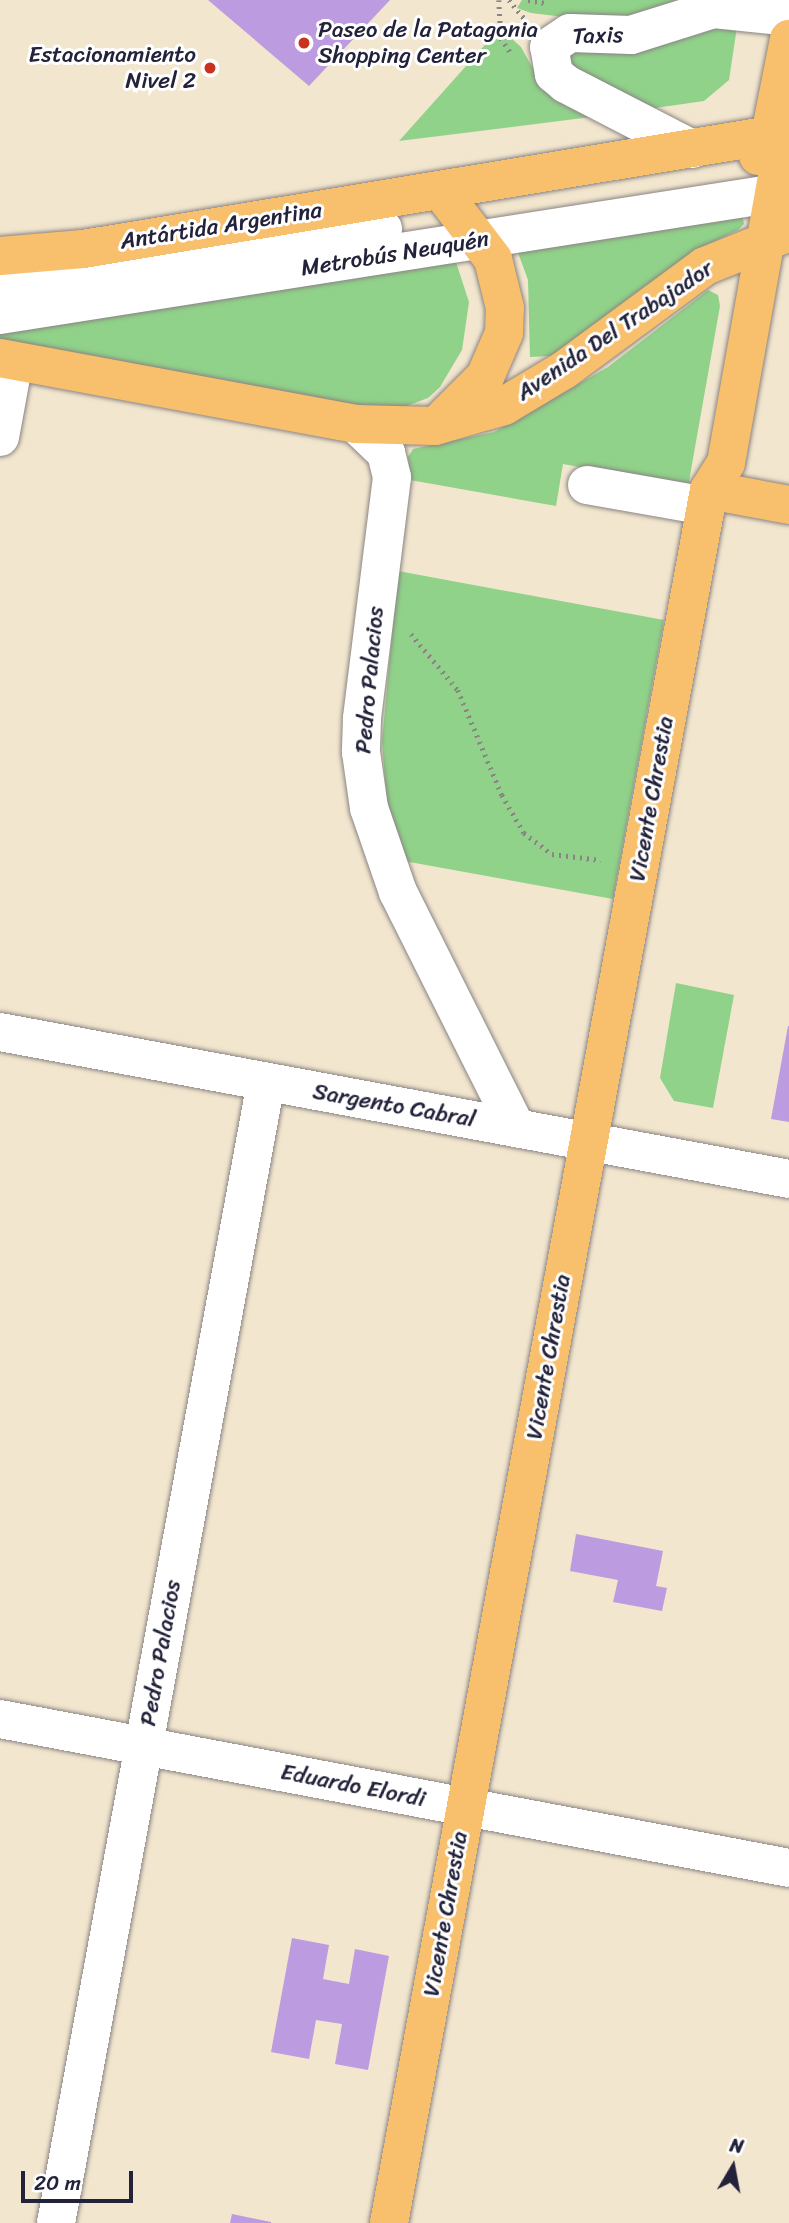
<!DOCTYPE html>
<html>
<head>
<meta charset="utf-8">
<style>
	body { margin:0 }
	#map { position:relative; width:789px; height:2223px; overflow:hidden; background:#f2e6ce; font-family:Sriracha,sans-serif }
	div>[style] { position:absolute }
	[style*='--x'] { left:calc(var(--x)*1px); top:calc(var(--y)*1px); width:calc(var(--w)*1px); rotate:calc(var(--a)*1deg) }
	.green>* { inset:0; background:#90d289 }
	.building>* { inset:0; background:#bd9be0 }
	.path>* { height:4.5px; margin-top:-2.25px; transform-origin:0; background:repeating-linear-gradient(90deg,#8a8484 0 2px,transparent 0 7px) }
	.roads { filter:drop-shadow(0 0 2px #8a8484) drop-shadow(0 0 2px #8a8484) }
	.minor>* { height:38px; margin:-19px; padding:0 19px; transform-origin:19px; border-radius:19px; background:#fff }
	.major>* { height:38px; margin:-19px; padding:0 19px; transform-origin:19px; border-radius:19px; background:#f8bf6c }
	.dots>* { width:19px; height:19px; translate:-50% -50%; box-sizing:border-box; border:4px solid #fff; border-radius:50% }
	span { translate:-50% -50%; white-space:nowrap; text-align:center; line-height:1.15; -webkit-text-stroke:6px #fff; paint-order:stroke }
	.poi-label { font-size:23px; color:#22223b }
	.left { translate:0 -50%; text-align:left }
	.right { translate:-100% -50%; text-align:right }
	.street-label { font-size:23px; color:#22223b }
	.north { position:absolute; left:698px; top:2132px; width:70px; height:70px; -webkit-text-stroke:5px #fff; paint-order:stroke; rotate:10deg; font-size:19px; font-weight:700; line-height:28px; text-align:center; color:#22223b }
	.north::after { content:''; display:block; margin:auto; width:24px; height:32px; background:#22223b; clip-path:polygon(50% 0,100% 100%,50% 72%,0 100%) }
	.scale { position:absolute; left:21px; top:2171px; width:112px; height:32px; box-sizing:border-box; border:4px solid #22223b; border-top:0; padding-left:9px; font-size:21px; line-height:24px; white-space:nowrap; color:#22223b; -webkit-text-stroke:5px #fff; paint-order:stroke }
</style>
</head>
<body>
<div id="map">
	<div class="green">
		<div style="clip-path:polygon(522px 0,688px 0,631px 16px,581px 19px,531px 13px,517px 8px)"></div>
		<div style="clip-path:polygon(738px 20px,729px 80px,704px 101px,655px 108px,577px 75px,564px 46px)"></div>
		<div style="clip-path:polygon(500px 28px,521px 47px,545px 90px,567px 107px,599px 116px,399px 141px)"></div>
		<div style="clip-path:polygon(742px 213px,744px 224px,738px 230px,707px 245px,551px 356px,530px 357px,528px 280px,517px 250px)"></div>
		<div style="clip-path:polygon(454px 256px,469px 302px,462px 350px,440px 387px,428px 398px,396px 410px,379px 411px,0 348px,0 331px)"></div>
		<div style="clip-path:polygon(708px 290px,718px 295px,720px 306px,688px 487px,563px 464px,556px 506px,410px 480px,408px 457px,413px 449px,494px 432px,608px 367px)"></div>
		<div style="clip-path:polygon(398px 571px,664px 620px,613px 899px,404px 861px,387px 806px,382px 741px)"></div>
		<div style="clip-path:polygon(676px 983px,734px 995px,713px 1108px,674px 1101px,660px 1078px)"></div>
	</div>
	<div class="building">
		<div style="clip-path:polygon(208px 0,390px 0,309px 86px)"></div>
		<div style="clip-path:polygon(788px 1026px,789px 1026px,789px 1122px,771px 1119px)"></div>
		<div style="clip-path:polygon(576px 1534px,663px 1551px,656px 1586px,667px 1588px,662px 1611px,613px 1602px,618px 1580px,570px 1571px)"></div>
		<div style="clip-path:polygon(292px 1938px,329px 1945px,323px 1979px,349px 1984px,355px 1949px,389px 1956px,368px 2070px,335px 2064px,342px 2024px,316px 2020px,309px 2059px,271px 2052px)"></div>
		<div style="clip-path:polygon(232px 2214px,271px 2222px,271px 2223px,230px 2223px)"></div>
	</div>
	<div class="path">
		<div style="--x:499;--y:0;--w:38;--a:87"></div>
		<div style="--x:501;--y:38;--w:17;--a:57"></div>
		<div style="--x:509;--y:0;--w:26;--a:50"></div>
		<div style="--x:528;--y:0;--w:17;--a:10"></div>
		<div style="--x:411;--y:634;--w:73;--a:50"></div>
		<div style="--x:458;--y:690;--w:114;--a:67.3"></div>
		<div style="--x:502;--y:795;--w:44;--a:59.9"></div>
		<div style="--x:524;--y:833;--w:35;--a:37"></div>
		<div style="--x:552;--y:854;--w:49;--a:7"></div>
	</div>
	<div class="roads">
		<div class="minor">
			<div style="--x:692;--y:149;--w:142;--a:-152.7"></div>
			<div style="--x:566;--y:84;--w:16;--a:-140"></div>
			<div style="--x:554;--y:74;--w:27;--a:-100"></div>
			<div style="--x:549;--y:47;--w:25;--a:-34"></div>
			<div style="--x:570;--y:33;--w:61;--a:1.9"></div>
			<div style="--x:631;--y:35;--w:87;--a:-17.4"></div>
			<div style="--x:714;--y:9;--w:75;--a:6.1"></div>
			<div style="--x:0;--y:284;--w:387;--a:-8.2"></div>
			<div style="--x:0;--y:315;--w:799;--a:-8.93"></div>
			<div style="--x:356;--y:424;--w:42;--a:44"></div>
			<div style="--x:386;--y:453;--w:25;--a:76"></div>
			<div style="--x:392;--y:477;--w:244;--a:97.1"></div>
			<div style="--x:362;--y:719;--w:33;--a:92"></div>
			<div style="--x:361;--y:752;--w:57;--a:81.9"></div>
			<div style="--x:369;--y:808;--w:89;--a:71"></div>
			<div style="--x:398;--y:892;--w:264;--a:63.4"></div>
			<div style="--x:0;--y:437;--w:77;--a:-79.6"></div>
			<div style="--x:587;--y:485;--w:121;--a:10"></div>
			<div style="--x:0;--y:1032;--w:803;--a:10.55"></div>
			<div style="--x:0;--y:1719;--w:803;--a:10.69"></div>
			<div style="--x:56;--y:2223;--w:1160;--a:-79.57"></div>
		</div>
		<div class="major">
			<div style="--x:758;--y:156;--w:24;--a:-60"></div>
			<div style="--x:770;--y:135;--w:98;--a:-78.8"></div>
			<div style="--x:0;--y:256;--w:83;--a:-4.8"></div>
			<div style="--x:83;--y:249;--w:716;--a:-9.41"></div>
			<div style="--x:0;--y:358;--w:362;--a:10.5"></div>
			<div style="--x:356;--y:424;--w:79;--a:1.5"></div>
			<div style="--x:435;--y:426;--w:72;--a:-16.2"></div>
			<div style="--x:504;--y:406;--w:70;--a:-31"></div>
			<div style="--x:564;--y:370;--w:175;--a:-36.4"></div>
			<div style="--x:705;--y:266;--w:88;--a:-21.9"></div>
			<div style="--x:439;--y:423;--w:65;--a:-45"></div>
			<div style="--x:485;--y:377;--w:48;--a:-66.6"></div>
			<div style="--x:504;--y:333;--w:25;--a:-88"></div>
			<div style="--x:505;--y:308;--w:50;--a:-103.8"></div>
			<div style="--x:493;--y:259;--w:86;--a:-127.4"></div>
			<div style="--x:709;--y:490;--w:81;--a:10.6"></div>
			<div style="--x:389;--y:2223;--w:1762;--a:-79.54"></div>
			<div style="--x:709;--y:490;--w:32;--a:-58"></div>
			<div style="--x:726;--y:463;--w:302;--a:-79.9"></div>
			<div style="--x:779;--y:166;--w:32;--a:-106"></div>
		</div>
	</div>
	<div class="dots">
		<div style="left:304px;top:43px;background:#c8321e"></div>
		<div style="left:210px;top:68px;background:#c8321e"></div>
	</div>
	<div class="poi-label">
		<span class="left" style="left:318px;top:43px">Paseo de la Patagonia<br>Shopping Center</span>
		<span class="right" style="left:196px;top:68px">Estacionamiento<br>Nivel 2</span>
	</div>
	<div class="street-label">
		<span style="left:598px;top:36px;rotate:-2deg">Taxis</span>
		<span style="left:221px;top:226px;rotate:-9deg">Antártida Argentina</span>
		<span style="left:395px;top:254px;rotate:-9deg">Metrobús Neuquén</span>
		<span style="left:615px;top:331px;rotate:-34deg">Avenida Del Trabajador</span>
		<span style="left:370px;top:680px;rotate:-85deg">Pedro Palacios</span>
		<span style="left:652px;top:799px;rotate:-80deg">Vicente Chrestia</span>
		<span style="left:394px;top:1106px;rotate:10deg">Sargento Cabral</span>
		<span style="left:549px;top:1357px;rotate:-80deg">Vicente Chrestia</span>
		<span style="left:161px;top:1653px;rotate:-80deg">Pedro Palacios</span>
		<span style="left:353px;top:1786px;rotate:11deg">Eduardo Elordi</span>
		<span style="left:446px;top:1914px;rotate:-80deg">Vicente Chrestia</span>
	</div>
	<div class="north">N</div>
	<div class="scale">20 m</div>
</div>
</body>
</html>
